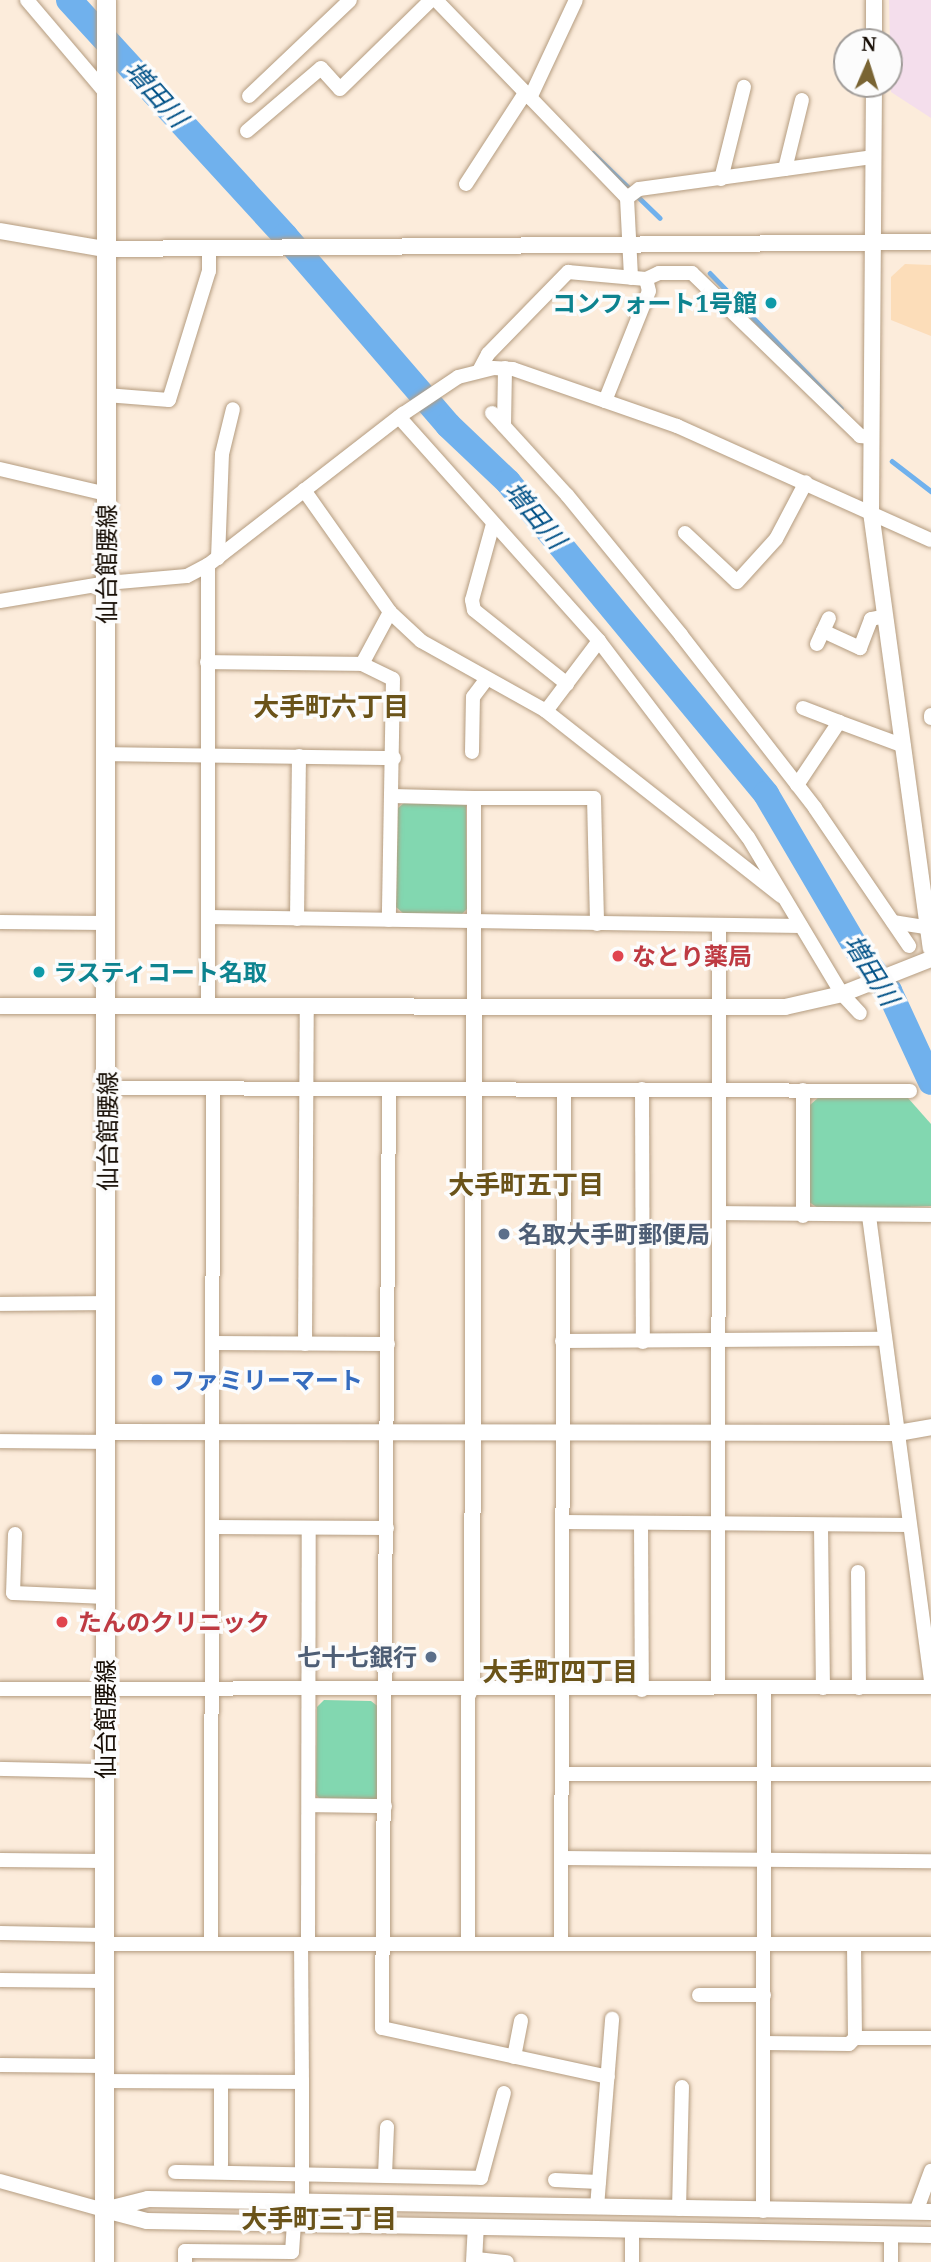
<!DOCTYPE html>
<html>
<head>
<meta charset="utf-8">
<style>
	body { margin:0 }
	#map { position:relative; width:931px; height:2262px; overflow:hidden; background:#fcecdb; font-family:"Noto Serif","Noto Sans JP",serif }
	div>[style] { position:absolute }
	[style*='--x'] { left:calc(var(--x)*1px); top:calc(var(--y)*1px); width:calc(var(--w)*1px); rotate:calc(var(--a)*1deg) }
	.built>* { inset:0; background:#fcddb9 }
	.industrial>* { inset:0; background:#f4deec }
	.green>* { inset:0; background:#82d7b0 }
	.stream>* { height:4.5px; margin:-2.25px; padding:0 2.25px; transform-origin:2.25px; border-radius:2.25px; background:#70b1ed }
	.river>* { height:26px; margin:-13px; padding:0 13px; transform-origin:13px; border-radius:13px; background:#70b1ed }
	.roads { filter:drop-shadow(0 0 2px #b49c80) drop-shadow(0 0 2px #b49c80) }
	.minor>* { height:14px; margin:-7px; padding:0 7px; transform-origin:7px; border-radius:7px; background:#fff }
	.tertiary>* { height:16px; margin:-8px; padding:0 8px; transform-origin:8px; border-radius:8px; background:#fff }
	.secondary>* { height:19px; margin:-9.5px; padding:0 9.5px; transform-origin:9.5px; border-radius:9.5px; background:#fff }
	.dots>* { width:19px; height:19px; translate:-50% -50%; box-sizing:border-box; border:4px solid #fcfcfc; border-radius:50% }
	span { translate:-50% -50%; white-space:nowrap; text-align:center; line-height:1.15; -webkit-text-stroke:7px #fcfcfc; paint-order:stroke }
	.culture-label { font-size:24px; color:#0d838f; font-weight:700 }
	.right { translate:-100% -50%; text-align:right }
	.left { translate:0 -50%; text-align:left }
	.street-label { font-size:24px; color:#160d04 }
	.health-label { font-size:24px; color:#be3a42; font-weight:700 }
	.service-label { font-size:24px; color:#4e5e75; font-weight:700 }
	.shop-label { font-size:24px; color:#366cbe; font-weight:700 }
	.water-label { font-size:26px; color:#015187; font-style:italic }
	.neighbourhood-label { font-size:26px; color:#6a5319; font-weight:700 }
	.north { position:absolute; left:833px; top:28px; width:70px; height:70px; box-sizing:border-box; background:#fcfcfc; border:2px solid #a09c99; border-radius:50%; rotate:3deg; font-size:19px; font-weight:700; line-height:28px; text-align:center; color:#160d04 }
	.north::after { content:''; display:block; margin:auto; width:24px; height:32px; background:#796433; clip-path:polygon(50% 0,100% 100%,50% 72%,0 100%) }
</style>
</head>
<body>
<div id="map">
	<div class="built">
		<div style="clip-path:polygon(905px 264px,931px 265px,931px 336px,891px 320px,891px 277px)"></div>
	</div>
	<div class="industrial">
		<div style="clip-path:polygon(889px 0,931px 0,931px 118px,891px 92px)"></div>
	</div>
	<div class="green">
		<div style="clip-path:polygon(404px 803px,466px 805px,467px 909px,460px 916px,404px 914px,396px 907px,398px 808px)"></div>
		<div style="clip-path:polygon(819px 1097px,908px 1098px,931px 1124px,931px 1206px,821px 1210px,809px 1202px,810px 1105px)"></div>
		<div style="clip-path:polygon(324px 1700px,371px 1701px,380px 1708px,379px 1797px,375px 1801px,321px 1800px,316px 1795px,317px 1707px)"></div>
	</div>
	<div class="stream">
		<div style="--x:593;--y:153;--w:93;--a:44.1"></div>
		<div style="--x:710;--y:273;--w:188;--a:45.9"></div>
		<div style="--x:892;--y:461;--w:49;--a:37.6"></div>
	</div>
	<div class="river">
		<div style="--x:69;--y:0;--w:320;--a:47.5"></div>
		<div style="--x:285;--y:236;--w:250;--a:49.2"></div>
		<div style="--x:448;--y:425;--w:83;--a:43.5"></div>
		<div style="--x:508;--y:482;--w:405;--a:50.4"></div>
		<div style="--x:766;--y:794;--w:182;--a:59.6"></div>
		<div style="--x:858;--y:951;--w:51;--a:52.2"></div>
		<div style="--x:889;--y:991;--w:100;--a:65.2"></div>
	</div>
	<div class="roads">
		<div class="minor">
			<div style="--x:27;--y:0;--w:122;--a:49.7"></div>
			<div style="--x:436;--y:0;--w:275;--a:46"></div>
			<div style="--x:627;--y:198;--w:80;--a:87.1"></div>
			<div style="--x:249;--y:96;--w:139;--a:-43.5"></div>
			<div style="--x:530;--y:98;--w:108;--a:-64.9"></div>
			<div style="--x:247;--y:131;--w:97;--a:-40.4"></div>
			<div style="--x:321;--y:68;--w:28;--a:48"></div>
			<div style="--x:340;--y:89;--w:127;--a:-44.4"></div>
			<div style="--x:785;--y:169;--w:71;--a:-76.2"></div>
			<div style="--x:721;--y:179;--w:95;--a:-76"></div>
			<div style="--x:466;--y:184;--w:108;--a:-57"></div>
			<div style="--x:627;--y:198;--w:15;--a:-37"></div>
			<div style="--x:639;--y:189;--w:237;--a:-7.8"></div>
			<div style="--x:480;--y:369;--w:17;--a:-62"></div>
			<div style="--x:488;--y:354;--w:115;--a:-45.7"></div>
			<div style="--x:568;--y:272;--w:78;--a:5.1"></div>
			<div style="--x:646;--y:279;--w:14;--a:-25"></div>
			<div style="--x:659;--y:273;--w:33;--a:0"></div>
			<div style="--x:692;--y:273;--w:234;--a:44.1"></div>
			<div style="--x:860;--y:436;--w:12;--a:5"></div>
			<div style="--x:106;--y:395;--w:63;--a:4.5"></div>
			<div style="--x:169;--y:400;--w:135;--a:-72.8"></div>
			<div style="--x:209;--y:271;--w:23;--a:-90"></div>
			<div style="--x:605;--y:401;--w:118;--a:-68.2"></div>
			<div style="--x:649;--y:291;--w:12;--a:-104"></div>
			<div style="--x:492;--y:413;--w:111;--a:47.6"></div>
			<div style="--x:567;--y:495;--w:181;--a:50.8"></div>
			<div style="--x:681;--y:635;--w:219;--a:52.2"></div>
			<div style="--x:815;--y:808;--w:167;--a:55.7"></div>
			<div style="--x:399;--y:417;--w:300;--a:48.2"></div>
			<div style="--x:599;--y:641;--w:246;--a:52.8"></div>
			<div style="--x:748;--y:837;--w:183;--a:59.1"></div>
			<div style="--x:842;--y:994;--w:26;--a:47"></div>
			<div style="--x:504;--y:426;--w:58;--a:-89"></div>
			<div style="--x:0;--y:469;--w:110;--a:13.2"></div>
			<div style="--x:304;--y:490;--w:149;--a:54.8"></div>
			<div style="--x:390;--y:612;--w:59;--a:118.3"></div>
			<div style="--x:362;--y:664;--w:34;--a:26"></div>
			<div style="--x:393;--y:679;--w:241;--a:91"></div>
			<div style="--x:493;--y:524;--w:79;--a:105.4"></div>
			<div style="--x:472;--y:600;--w:10;--a:79"></div>
			<div style="--x:474;--y:610;--w:119;--a:38.5"></div>
			<div style="--x:685;--y:533;--w:71;--a:43.3"></div>
			<div style="--x:737;--y:582;--w:58;--a:-47.8"></div>
			<div style="--x:776;--y:539;--w:64;--a:-62.2"></div>
			<div style="--x:218;--y:558;--w:104;--a:-87.8"></div>
			<div style="--x:222;--y:454;--w:46;--a:-76.3"></div>
			<div style="--x:208;--y:565;--w:441;--a:90"></div>
			<div style="--x:0;--y:601;--w:109;--a:-9.5"></div>
			<div style="--x:107;--y:583;--w:80;--a:-5"></div>
			<div style="--x:187;--y:576;--w:24;--a:-28"></div>
			<div style="--x:208;--y:565;--w:247;--a:-37.8"></div>
			<div style="--x:403;--y:414;--w:66;--a:-33.9"></div>
			<div style="--x:458;--y:377;--w:36;--a:-14"></div>
			<div style="--x:493;--y:368;--w:20;--a:3"></div>
			<div style="--x:513;--y:369;--w:174;--a:19.2"></div>
			<div style="--x:677;--y:426;--w:278;--a:24.2"></div>
			<div style="--x:390;--y:612;--w:42;--a:43.1"></div>
			<div style="--x:421;--y:641;--w:143;--a:29.2"></div>
			<div style="--x:546;--y:711;--w:299;--a:38.2"></div>
			<div style="--x:823;--y:631;--w:14;--a:-65"></div>
			<div style="--x:817;--y:644;--w:14;--a:-65"></div>
			<div style="--x:823;--y:631;--w:41;--a:24.7"></div>
			<div style="--x:860;--y:648;--w:31;--a:-69"></div>
			<div style="--x:871;--y:619;--w:15;--a:-11"></div>
			<div style="--x:207;--y:662;--w:155;--a:0.7"></div>
			<div style="--x:803;--y:708;--w:39;--a:21"></div>
			<div style="--x:546;--y:711;--w:88;--a:-52.9"></div>
			<div style="--x:931;--y:715;--w:3;--a:90"></div>
			<div style="--x:472;--y:752;--w:55;--a:-89"></div>
			<div style="--x:473;--y:697;--w:21;--a:-53"></div>
			<div style="--x:105;--y:754;--w:289;--a:0.8"></div>
			<div style="--x:797;--y:785;--w:76;--a:-56.3"></div>
			<div style="--x:839;--y:722;--w:69;--a:20.3"></div>
			<div style="--x:392;--y:796;--w:82;--a:1.4"></div>
			<div style="--x:474;--y:798;--w:209;--a:90"></div>
			<div style="--x:474;--y:798;--w:120;--a:0"></div>
			<div style="--x:594;--y:798;--w:126;--a:88.6"></div>
			<div style="--x:208;--y:917;--w:593;--a:0.87"></div>
			<div style="--x:297;--y:919;--w:163;--a:-89.3"></div>
			<div style="--x:0;--y:922;--w:105;--a:0.5"></div>
			<div style="--x:893;--y:922;--w:36;--a:9"></div>
			<div style="--x:106;--y:1088;--w:804;--a:0.21"></div>
			<div style="--x:642;--y:1089;--w:253;--a:89.8"></div>
			<div style="--x:389;--y:1090;--w:938;--a:90.43"></div>
			<div style="--x:382;--y:2028;--w:231;--a:12.2"></div>
			<div style="--x:803;--y:1090;--w:126;--a:90"></div>
			<div style="--x:719;--y:1213;--w:212;--a:0.5"></div>
			<div style="--x:869;--y:1216;--w:470;--a:82.4"></div>
			<div style="--x:0;--y:1304;--w:107;--a:-0.5"></div>
			<div style="--x:562;--y:1341;--w:320;--a:-0.4"></div>
			<div style="--x:212;--y:1343;--w:176;--a:0.3"></div>
			<div style="--x:305;--y:1344;--w:337;--a:-89.7"></div>
			<div style="--x:0;--y:1441;--w:107;--a:0.5"></div>
			<div style="--x:562;--y:1522;--w:347;--a:0.5"></div>
			<div style="--x:641;--y:1524;--w:166;--a:89.7"></div>
			<div style="--x:212;--y:1527;--w:175;--a:0.3"></div>
			<div style="--x:821;--y:1527;--w:161;--a:89.3"></div>
			<div style="--x:15;--y:1534;--w:59;--a:91.9"></div>
			<div style="--x:13;--y:1593;--w:93;--a:2.5"></div>
			<div style="--x:858;--y:1572;--w:116;--a:89.5"></div>
			<div style="--x:718;--y:1687;--w:762;--a:-89.92"></div>
			<div style="--x:0;--y:1689;--w:931;--a:-0.12"></div>
			<div style="--x:0;--y:1769;--w:104;--a:1.1"></div>
			<div style="--x:563;--y:1774;--w:368;--a:0"></div>
			<div style="--x:309;--y:1805;--w:76;--a:0.8"></div>
			<div style="--x:562;--y:1858;--w:369;--a:0.5"></div>
			<div style="--x:0;--y:1860;--w:105;--a:0.5"></div>
			<div style="--x:0;--y:1933;--w:104;--a:1.1"></div>
			<div style="--x:468;--y:1943;--w:246;--a:-90"></div>
			<div style="--x:468;--y:1697;--w:10;--a:-66"></div>
			<div style="--x:104;--y:1944;--w:827;--a:0"></div>
			<div style="--x:211;--y:1944;--w:855;--a:-89.87"></div>
			<div style="--x:308;--y:1944;--w:416;--a:-89.9"></div>
			<div style="--x:561;--y:1944;--w:854;--a:-89.8"></div>
			<div style="--x:854;--y:1944;--w:94;--a:89.4"></div>
			<div style="--x:855;--y:2038;--w:76;--a:0"></div>
			<div style="--x:0;--y:1980;--w:104;--a:0.6"></div>
			<div style="--x:699;--y:1995;--w:65;--a:0"></div>
			<div style="--x:763;--y:2043;--w:86;--a:0.7"></div>
			<div style="--x:849;--y:2044;--w:8;--a:-45"></div>
			<div style="--x:514;--y:2057;--w:37;--a:-79"></div>
			<div style="--x:0;--y:2065;--w:105;--a:0.5"></div>
			<div style="--x:105;--y:2081;--w:197;--a:0.3"></div>
			<div style="--x:302;--y:2082;--w:138;--a:-90.4"></div>
			<div style="--x:221;--y:2165;--w:83;--a:-90"></div>
			<div style="--x:175;--y:2172;--w:306;--a:1.1"></div>
			<div style="--x:481;--y:2178;--w:88;--a:-74.9"></div>
			<div style="--x:385;--y:2175;--w:48;--a:-87.6"></div>
			<div style="--x:555;--y:2180;--w:44;--a:2.6"></div>
			<div style="--x:0;--y:2181;--w:108;--a:15.6"></div>
			<div style="--x:302;--y:2202;--w:120;--a:-90"></div>
			<div style="--x:597;--y:2207;--w:189;--a:-85.4"></div>
			<div style="--x:679;--y:2209;--w:122;--a:-88.6"></div>
			<div style="--x:763;--y:2211;--w:522;--a:-89.89"></div>
			<div style="--x:916;--y:2212;--w:44;--a:-69.9"></div>
			<div style="--x:632;--y:2231;--w:31;--a:90"></div>
			<div style="--x:891;--y:2235;--w:27;--a:90"></div>
			<div style="--x:476;--y:2259;--w:31;--a:6"></div>
			<div style="--x:185;--y:2262;--w:11;--a:-90"></div>
			<div style="--x:185;--y:2251;--w:107;--a:0.5"></div>
			<div style="--x:292;--y:2252;--w:28;--a:-86"></div>
		</div>
		<div class="tertiary">
			<div style="--x:874;--y:0;--w:42;--a:90"></div>
			<div style="--x:874;--y:84;--w:428;--a:90.4"></div>
			<div style="--x:871;--y:512;--w:440;--a:82.2"></div>
			<div style="--x:0;--y:231;--w:106;--a:9.8"></div>
			<div style="--x:104;--y:249;--w:827;--a:-0.48"></div>
			<div style="--x:0;--y:1006;--w:785;--a:0.07"></div>
			<div style="--x:785;--y:1007;--w:58;--a:-12.8"></div>
			<div style="--x:842;--y:994;--w:96;--a:-21.5"></div>
			<div style="--x:107;--y:1432;--w:791;--a:0.07"></div>
			<div style="--x:898;--y:1433;--w:34;--a:-10"></div>
			<div style="--x:472;--y:1688;--w:681;--a:-89.83"></div>
			<div style="--x:104;--y:2210;--w:45;--a:-14"></div>
			<div style="--x:148;--y:2199;--w:783;--a:0.95"></div>
			<div style="--x:109;--y:2211;--w:39;--a:15"></div>
			<div style="--x:147;--y:2221;--w:784;--a:1.02"></div>
			<div style="--x:474;--y:2262;--w:34;--a:-87"></div>
		</div>
		<div class="secondary">
			<div style="--x:104;--y:2262;--w:2262;--a:-89.95"></div>
		</div>
	</div>
	<div class="dots">
		<div style="left:771px;top:303px;background:#0f9aa8"></div>
		<div style="left:618px;top:956px;background:#e0444e"></div>
		<div style="left:39px;top:972px;background:#0f9aa8"></div>
		<div style="left:504px;top:1234px;background:#5c6f8a"></div>
		<div style="left:157px;top:1380px;background:#3f7fe0"></div>
		<div style="left:62px;top:1622px;background:#e0444e"></div>
		<div style="left:431px;top:1657px;background:#5c6f8a"></div>
	</div>
	<div class="culture-label">
		<span class="right" style="left:757px;top:303px">コンフォート1号館</span>
		<span class="left" style="left:53px;top:972px">ラスティコート名取</span>
	</div>
	<div class="street-label">
		<span style="left:106px;top:564px;rotate:-90deg">仙台館腰線</span>
		<span style="left:107px;top:1131px;rotate:-90deg">仙台館腰線</span>
		<span style="left:105px;top:1719px;rotate:-90deg">仙台館腰線</span>
	</div>
	<div class="health-label">
		<span class="left" style="left:632px;top:956px">なとり薬局</span>
		<span class="left" style="left:78px;top:1622px">たんのクリニック</span>
	</div>
	<div class="service-label">
		<span class="left" style="left:518px;top:1234px">名取大手町郵便局</span>
		<span class="right" style="left:417px;top:1657px">七十七銀行</span>
	</div>
	<div class="shop-label">
		<span class="left" style="left:171px;top:1380px">ファミリーマート</span>
	</div>
	<div class="water-label">
		<span style="left:156px;top:94px;rotate:48deg">増田川</span>
		<span style="left:535px;top:515px;rotate:50deg">増田川</span>
		<span style="left:871px;top:970px;rotate:58deg">増田川</span>
	</div>
	<div class="neighbourhood-label">
		<span style="left:331px;top:707px">大手町六丁目</span>
		<span style="left:526px;top:1185px">大手町五丁目</span>
		<span style="left:560px;top:1672px">大手町四丁目</span>
		<span style="left:319px;top:2219px">大手町三丁目</span>
	</div>
	<div class="north">N</div>
</div>
</body>
</html>
